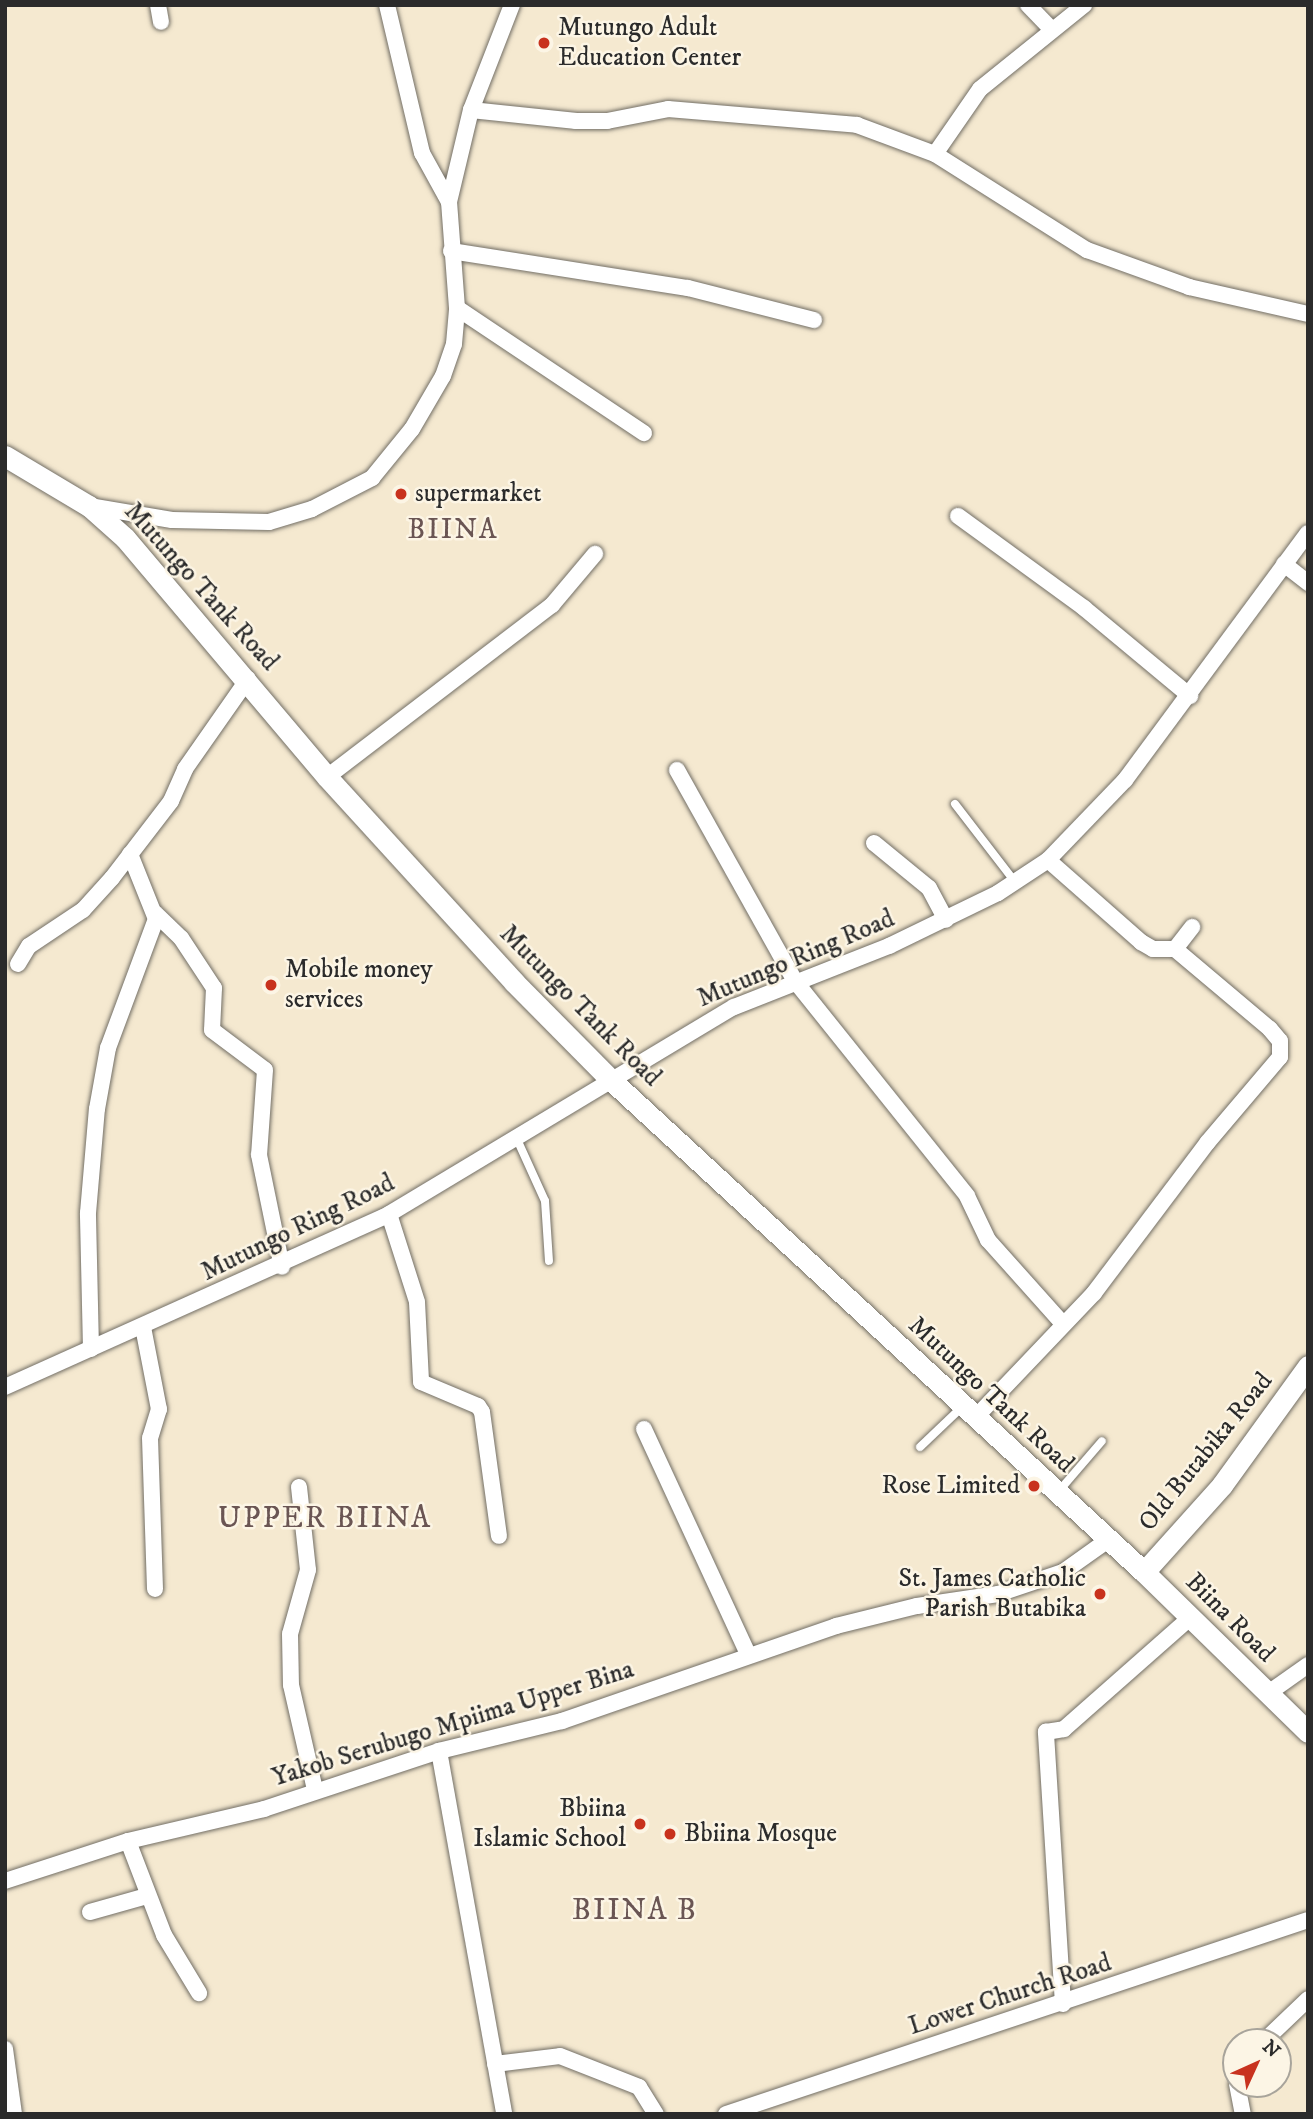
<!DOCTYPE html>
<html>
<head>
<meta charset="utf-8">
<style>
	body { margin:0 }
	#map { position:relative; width:1313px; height:2119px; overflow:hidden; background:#f5e9d0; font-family:"IM FELL DW Pica",serif }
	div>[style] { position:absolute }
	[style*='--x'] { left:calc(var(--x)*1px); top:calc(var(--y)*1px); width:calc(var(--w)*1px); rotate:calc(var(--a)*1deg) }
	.roads { filter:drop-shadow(0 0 2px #726e65) drop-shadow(0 0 2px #726e65) }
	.lane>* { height:8px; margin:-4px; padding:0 4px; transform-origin:4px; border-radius:4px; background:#fff }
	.street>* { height:16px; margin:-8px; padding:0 8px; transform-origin:8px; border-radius:8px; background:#fff }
	.secondary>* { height:21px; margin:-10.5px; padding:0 10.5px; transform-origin:10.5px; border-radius:10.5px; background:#fff }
	.dots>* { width:19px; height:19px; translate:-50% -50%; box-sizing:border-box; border:4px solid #fcf5e5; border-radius:50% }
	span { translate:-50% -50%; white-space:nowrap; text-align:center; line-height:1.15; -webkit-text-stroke:5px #fcf5e5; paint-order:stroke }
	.poi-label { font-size:26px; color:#2b2b2b }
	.left { translate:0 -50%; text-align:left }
	.right { translate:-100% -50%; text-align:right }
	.street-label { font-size:26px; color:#2b2b2b }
	.neighbourhood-label { font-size:28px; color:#6a5553; letter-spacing:2px }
	.quarter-label { font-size:30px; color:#6a5553; letter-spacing:2px }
	.frame { position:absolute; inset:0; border:7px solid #2b2b2b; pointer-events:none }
	.north { position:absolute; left:1222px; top:2028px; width:70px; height:70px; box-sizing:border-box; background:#fcf5e5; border:2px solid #a8a49b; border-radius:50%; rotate:45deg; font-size:19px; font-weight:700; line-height:28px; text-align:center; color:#2b2b2b }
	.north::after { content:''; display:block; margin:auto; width:24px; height:32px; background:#c8321e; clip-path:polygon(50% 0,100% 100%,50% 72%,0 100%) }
</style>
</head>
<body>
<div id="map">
	<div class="roads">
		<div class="lane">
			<div style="--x:955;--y:804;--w:98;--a:52.4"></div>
			<div style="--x:516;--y:1137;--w:70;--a:65.6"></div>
			<div style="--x:545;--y:1201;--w:60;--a:86.2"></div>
			<div style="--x:920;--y:1447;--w:58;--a:-43.6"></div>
			<div style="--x:1058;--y:1492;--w:67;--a:-49.2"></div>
		</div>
		<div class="street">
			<div style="--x:158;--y:5;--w:17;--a:80"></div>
			<div style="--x:387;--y:5;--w:152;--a:76.7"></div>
			<div style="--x:422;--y:153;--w:56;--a:61.1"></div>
			<div style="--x:1028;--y:5;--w:33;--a:46"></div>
			<div style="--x:471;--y:110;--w:106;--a:6"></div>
			<div style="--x:576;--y:121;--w:31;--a:0"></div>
			<div style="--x:607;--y:121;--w:62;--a:-11.1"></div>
			<div style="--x:668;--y:109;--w:190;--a:4.8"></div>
			<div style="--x:857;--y:125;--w:83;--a:20.4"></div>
			<div style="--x:935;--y:154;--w:180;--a:32.3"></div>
			<div style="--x:1087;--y:250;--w:109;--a:19.9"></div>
			<div style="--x:1189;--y:287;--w:122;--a:12.8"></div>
			<div style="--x:935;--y:154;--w:79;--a:-55.3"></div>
			<div style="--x:980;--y:89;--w:134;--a:-38.9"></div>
			<div style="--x:451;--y:251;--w:240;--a:8.9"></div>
			<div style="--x:688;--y:288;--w:130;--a:14.3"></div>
			<div style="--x:457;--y:308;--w:225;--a:33.8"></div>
			<div style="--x:89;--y:506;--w:84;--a:9.6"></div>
			<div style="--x:172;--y:520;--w:97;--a:1.2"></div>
			<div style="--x:269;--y:522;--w:45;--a:-16.8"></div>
			<div style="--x:312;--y:509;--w:68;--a:-27.3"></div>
			<div style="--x:372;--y:478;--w:63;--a:-50.8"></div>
			<div style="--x:412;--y:429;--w:61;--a:-59.7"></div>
			<div style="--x:443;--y:376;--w:34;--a:-71"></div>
			<div style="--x:454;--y:344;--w:36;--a:-85"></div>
			<div style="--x:457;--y:308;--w:106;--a:-94.3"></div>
			<div style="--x:449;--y:202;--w:95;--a:-76.6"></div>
			<div style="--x:471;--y:110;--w:113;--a:-68.7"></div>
			<div style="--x:958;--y:516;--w:156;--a:36.1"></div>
			<div style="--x:1084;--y:608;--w:138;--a:39.7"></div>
			<div style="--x:1284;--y:564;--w:31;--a:38"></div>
			<div style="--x:677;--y:770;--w:242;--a:60.8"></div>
			<div style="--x:795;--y:981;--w:275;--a:51.3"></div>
			<div style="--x:967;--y:1196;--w:49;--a:64.5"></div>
			<div style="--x:988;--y:1240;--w:113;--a:48.2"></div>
			<div style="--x:327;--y:777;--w:283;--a:-37.4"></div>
			<div style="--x:552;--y:605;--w:67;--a:-49.9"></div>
			<div style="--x:874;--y:843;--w:71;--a:39.3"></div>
			<div style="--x:929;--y:888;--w:36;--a:62"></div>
			<div style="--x:155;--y:913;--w:36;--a:44"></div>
			<div style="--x:181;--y:938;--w:60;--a:56.6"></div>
			<div style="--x:214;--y:988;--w:42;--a:92.7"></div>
			<div style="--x:212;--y:1030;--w:66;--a:37"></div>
			<div style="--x:265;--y:1070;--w:85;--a:94"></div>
			<div style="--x:259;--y:1155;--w:114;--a:78.4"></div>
			<div style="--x:1175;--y:949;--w:28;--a:-52"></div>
			<div style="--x:18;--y:964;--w:21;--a:-59"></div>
			<div style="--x:29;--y:946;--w:65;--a:-33.7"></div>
			<div style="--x:83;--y:910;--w:43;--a:-47.8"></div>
			<div style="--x:112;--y:878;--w:97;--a:-52.5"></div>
			<div style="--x:171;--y:801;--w:35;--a:-66"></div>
			<div style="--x:185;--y:769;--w:110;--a:-55"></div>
			<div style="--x:389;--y:1214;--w:92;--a:72.3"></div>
			<div style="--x:417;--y:1302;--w:80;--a:87.1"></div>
			<div style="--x:421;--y:1382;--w:62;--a:22.8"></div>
			<div style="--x:478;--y:1406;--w:7;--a:56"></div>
			<div style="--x:482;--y:1412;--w:125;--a:82.2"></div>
			<div style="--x:143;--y:1327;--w:84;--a:79"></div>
			<div style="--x:159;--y:1409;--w:30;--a:107"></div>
			<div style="--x:150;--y:1438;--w:151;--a:88.1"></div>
			<div style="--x:91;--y:1349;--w:136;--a:-91.3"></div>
			<div style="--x:88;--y:1213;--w:104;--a:-85.1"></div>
			<div style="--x:97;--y:1109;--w:62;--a:-79.8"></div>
			<div style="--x:108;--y:1048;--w:138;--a:-69.6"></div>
			<div style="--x:156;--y:919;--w:70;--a:-111.8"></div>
			<div style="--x:5;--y:1387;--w:415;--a:-24.2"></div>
			<div style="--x:384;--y:1217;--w:408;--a:-31"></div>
			<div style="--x:734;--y:1007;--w:167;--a:-21.5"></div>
			<div style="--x:889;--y:946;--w:121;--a:-25.9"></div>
			<div style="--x:998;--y:893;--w:60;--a:-33.4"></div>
			<div style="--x:1048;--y:860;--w:111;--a:-46.1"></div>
			<div style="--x:1125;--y:780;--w:307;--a:-53.5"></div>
			<div style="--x:975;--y:1418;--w:173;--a:-46.4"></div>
			<div style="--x:1094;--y:1293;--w:188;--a:-53"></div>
			<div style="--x:1207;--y:1143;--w:113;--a:-49.7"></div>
			<div style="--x:1280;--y:1057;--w:16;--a:-90"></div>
			<div style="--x:1280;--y:1041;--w:16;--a:-130"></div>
			<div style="--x:1270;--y:1029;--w:124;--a:-139.9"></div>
			<div style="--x:1175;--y:949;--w:22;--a:180"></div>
			<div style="--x:1153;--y:949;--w:14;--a:-150"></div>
			<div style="--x:1141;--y:942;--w:124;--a:-138.6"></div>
			<div style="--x:644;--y:1429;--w:248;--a:65.2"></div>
			<div style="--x:299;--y:1487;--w:83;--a:83.8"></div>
			<div style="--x:308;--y:1570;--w:66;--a:105.7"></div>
			<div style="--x:290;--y:1634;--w:51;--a:88.9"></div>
			<div style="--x:291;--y:1685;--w:108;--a:77.1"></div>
			<div style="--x:1267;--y:1694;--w:50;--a:-35.3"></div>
			<div style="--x:439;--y:1751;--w:369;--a:79.8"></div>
			<div style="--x:128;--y:1841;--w:101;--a:69"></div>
			<div style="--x:164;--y:1935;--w:68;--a:58.9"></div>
			<div style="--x:5;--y:1881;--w:129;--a:-18"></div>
			<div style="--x:128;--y:1841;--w:140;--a:-13.2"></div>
			<div style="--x:264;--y:1809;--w:184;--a:-18.3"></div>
			<div style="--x:439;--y:1751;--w:127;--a:-13.7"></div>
			<div style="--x:562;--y:1721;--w:290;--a:-19.1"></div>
			<div style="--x:836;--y:1626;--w:83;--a:-13.9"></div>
			<div style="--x:917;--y:1606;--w:82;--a:-8.4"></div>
			<div style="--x:998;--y:1594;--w:69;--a:-18.7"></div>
			<div style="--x:1063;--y:1572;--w:55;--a:-35.4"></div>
			<div style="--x:90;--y:1912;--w:59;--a:-15.7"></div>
			<div style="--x:1063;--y:2004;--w:273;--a:-93.6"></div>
			<div style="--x:1046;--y:1732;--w:18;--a:-9"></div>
			<div style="--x:1064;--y:1729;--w:168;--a:-41.4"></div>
			<div style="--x:1263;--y:2042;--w:62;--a:-43.7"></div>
			<div style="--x:5;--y:2049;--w:66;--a:82.1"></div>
			<div style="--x:495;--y:2064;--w:65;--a:-7"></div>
			<div style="--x:560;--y:2056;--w:85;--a:21.4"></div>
			<div style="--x:639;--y:2087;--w:32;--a:58"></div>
			<div style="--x:1237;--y:2084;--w:31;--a:79"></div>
			<div style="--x:726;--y:2114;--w:613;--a:-18.43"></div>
		</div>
		<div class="secondary">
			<div style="--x:5;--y:456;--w:98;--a:30.8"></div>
			<div style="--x:89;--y:506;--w:48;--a:41.6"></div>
			<div style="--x:125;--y:538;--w:313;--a:49.8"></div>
			<div style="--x:327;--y:777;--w:277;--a:47.6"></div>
			<div style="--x:514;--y:982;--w:138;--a:45.3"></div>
			<div style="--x:611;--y:1080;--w:725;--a:42.71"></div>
			<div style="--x:1144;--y:1572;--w:229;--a:44.3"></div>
			<div style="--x:1144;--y:1572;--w:117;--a:-48.1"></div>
			<div style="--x:1222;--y:1485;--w:147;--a:-54.1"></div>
		</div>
	</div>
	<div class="dots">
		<div style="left:544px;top:43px;background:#c8321e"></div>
		<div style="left:401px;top:494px;background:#c8321e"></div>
		<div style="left:271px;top:985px;background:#c8321e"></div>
		<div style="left:1034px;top:1486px;background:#c8321e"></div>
		<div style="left:1100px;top:1594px;background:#c8321e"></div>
		<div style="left:640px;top:1824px;background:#c8321e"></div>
		<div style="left:670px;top:1834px;background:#c8321e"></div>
	</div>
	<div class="poi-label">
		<span class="left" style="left:558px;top:43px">Mutungo Adult<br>Education Center</span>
		<span class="left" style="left:415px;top:494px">supermarket</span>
		<span class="left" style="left:285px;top:985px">Mobile money<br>services</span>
		<span class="right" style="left:1020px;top:1486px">Rose Limited</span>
		<span class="right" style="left:1086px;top:1594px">St. James Catholic<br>Parish Butabika</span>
		<span class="right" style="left:626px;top:1824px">Bbiina<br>Islamic School</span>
		<span class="left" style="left:684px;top:1834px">Bbiina Mosque</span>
	</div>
	<div class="street-label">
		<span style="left:201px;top:587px;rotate:48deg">Mutungo Tank Road</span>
		<span style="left:796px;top:959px;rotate:-23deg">Mutungo Ring Road</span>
		<span style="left:580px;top:1006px;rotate:45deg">Mutungo Tank Road</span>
		<span style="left:298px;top:1228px;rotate:-26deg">Mutungo Ring Road</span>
		<span style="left:991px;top:1395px;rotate:43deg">Mutungo Tank Road</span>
		<span style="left:1206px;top:1452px;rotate:-51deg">Old Butabika Road</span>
		<span style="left:1230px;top:1618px;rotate:45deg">Biina Road</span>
		<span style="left:453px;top:1724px;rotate:-17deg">Yakob Serubugo Mpiima Upper Bina</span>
		<span style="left:1010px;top:1995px;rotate:-18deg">Lower Church Road</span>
	</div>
	<div class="neighbourhood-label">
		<span style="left:453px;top:530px">BIINA</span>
	</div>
	<div class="quarter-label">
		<span style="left:325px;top:1519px">UPPER BIINA</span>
		<span style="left:635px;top:1911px">BIINA B</span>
	</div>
	<div class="frame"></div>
	<div class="north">N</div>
</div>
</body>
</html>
